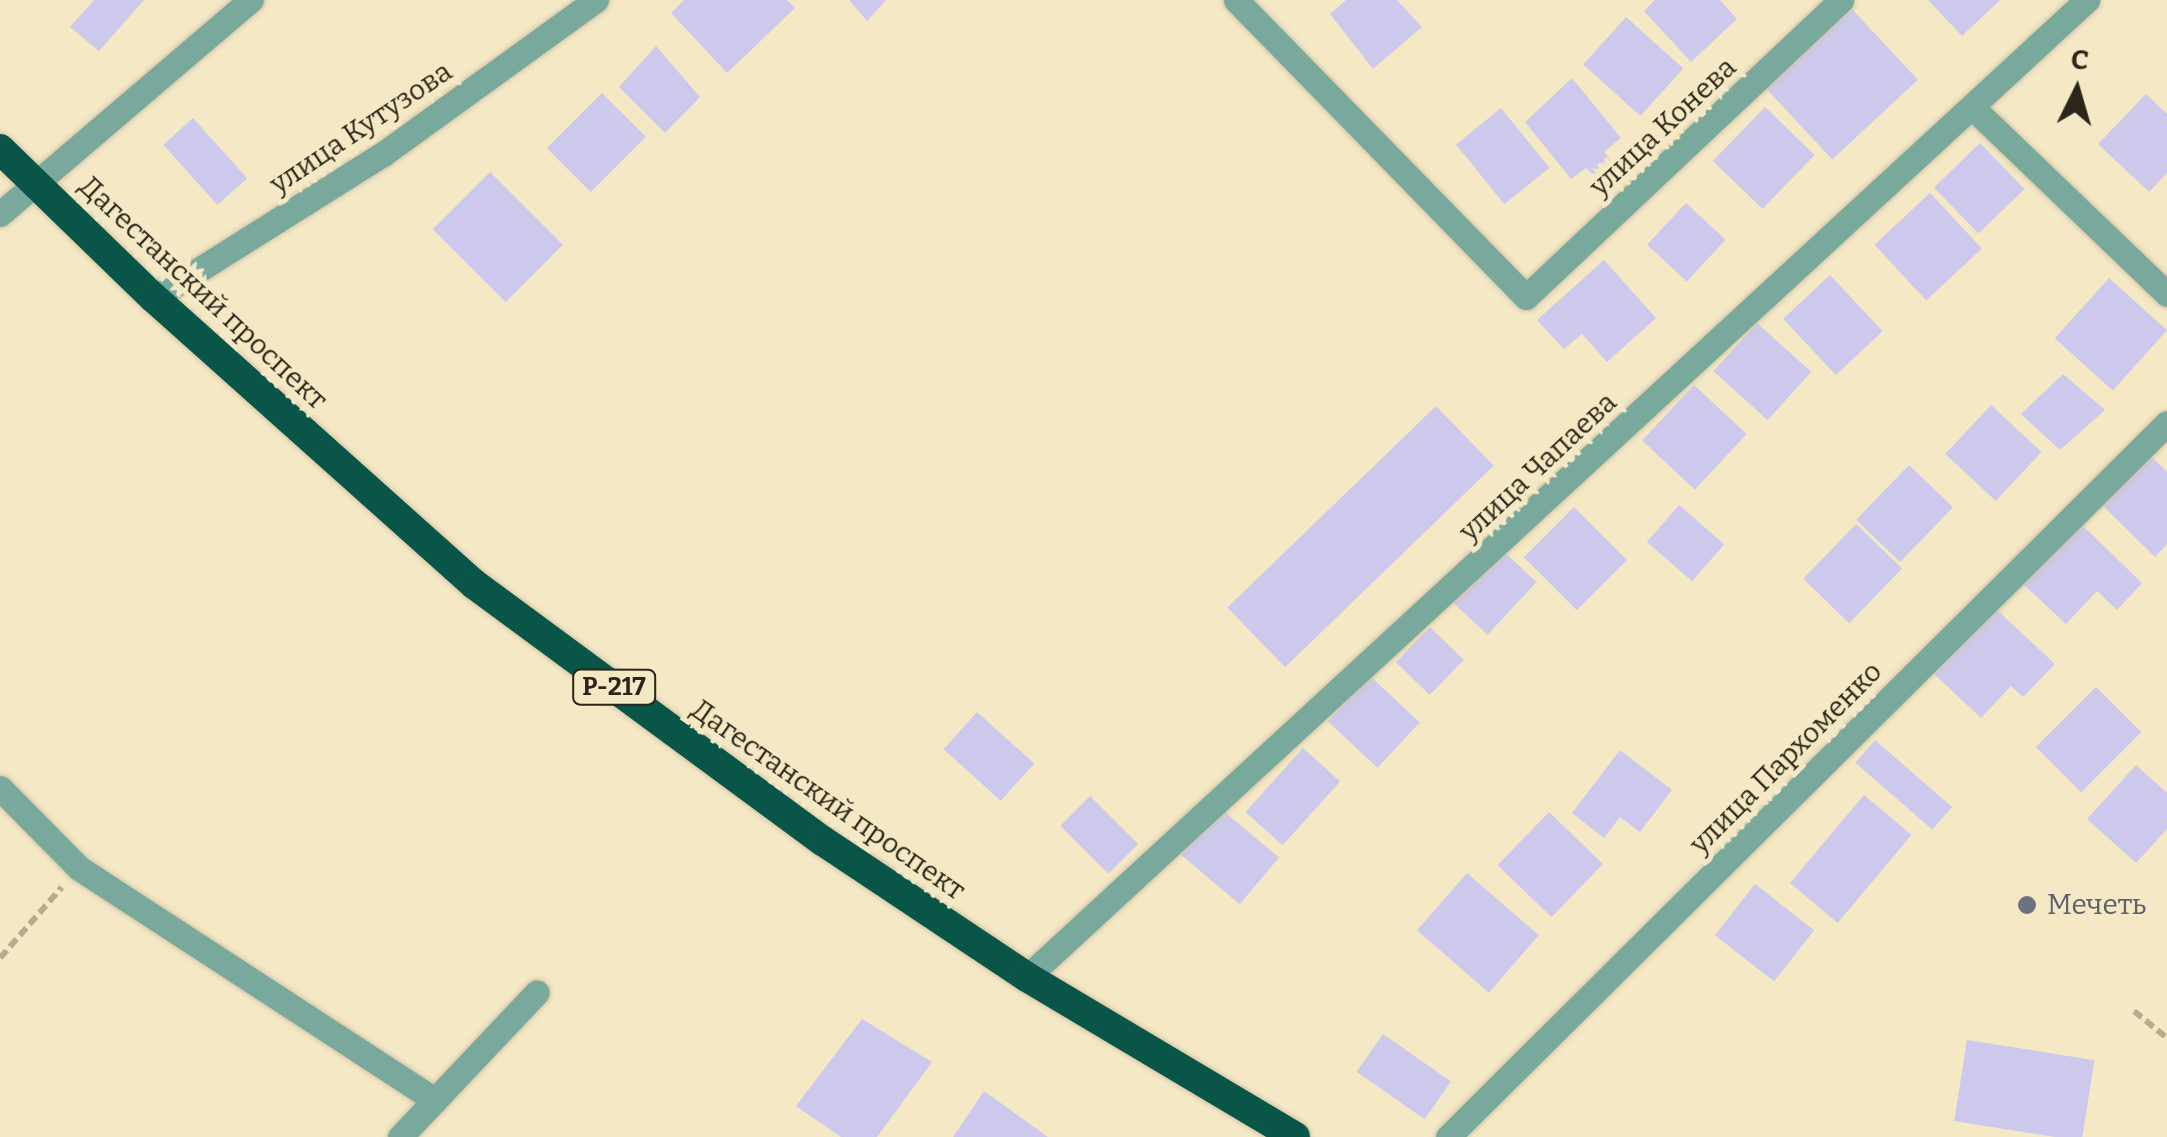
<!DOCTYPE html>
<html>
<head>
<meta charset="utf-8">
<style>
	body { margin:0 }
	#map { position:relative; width:2167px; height:1137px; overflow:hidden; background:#f5e8c5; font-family:Bitter,serif }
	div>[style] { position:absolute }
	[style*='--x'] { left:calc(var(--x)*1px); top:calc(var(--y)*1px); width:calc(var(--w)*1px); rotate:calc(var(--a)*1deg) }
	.building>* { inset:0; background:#cdc9ec; transform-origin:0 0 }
	.path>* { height:6px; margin-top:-3px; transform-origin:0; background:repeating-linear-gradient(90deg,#b7ac90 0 10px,transparent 0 15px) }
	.roads { filter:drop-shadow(0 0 2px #d1c5a6) drop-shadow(0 0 2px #d1c5a6) }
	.minor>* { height:25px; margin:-12.5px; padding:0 12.5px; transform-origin:12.5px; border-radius:12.5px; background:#79a99d }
	.highway>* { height:30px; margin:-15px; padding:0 15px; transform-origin:15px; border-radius:15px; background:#095649 }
	.dots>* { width:28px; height:28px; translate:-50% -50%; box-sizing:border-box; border:5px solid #f5e8c5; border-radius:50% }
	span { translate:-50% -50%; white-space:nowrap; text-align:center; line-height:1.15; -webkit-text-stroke:10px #f5e8c5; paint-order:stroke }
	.shield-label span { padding:2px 8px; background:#f5e8c5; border:2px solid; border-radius:8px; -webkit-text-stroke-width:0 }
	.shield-label { font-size:25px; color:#2b2619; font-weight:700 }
	.street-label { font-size:28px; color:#2b2619 }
	.worship-label { font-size:28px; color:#5b616d }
	.left { translate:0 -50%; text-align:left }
	.north { position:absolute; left:2027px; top:40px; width:100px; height:100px; -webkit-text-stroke:8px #f5e8c5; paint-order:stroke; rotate:5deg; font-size:28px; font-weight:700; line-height:40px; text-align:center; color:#2b2619 }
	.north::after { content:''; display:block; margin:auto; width:35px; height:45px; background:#2b2619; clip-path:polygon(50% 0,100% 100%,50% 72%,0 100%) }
</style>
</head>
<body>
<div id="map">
	<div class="building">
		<div style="clip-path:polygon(94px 0,144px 0,99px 51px,70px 27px)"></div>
		<div style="clip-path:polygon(684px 0,787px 0,795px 8px,727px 73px,671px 13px)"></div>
		<div style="clip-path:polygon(849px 0,886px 0,867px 21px)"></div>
		<div style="clip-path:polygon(1346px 0,1397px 0,1422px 27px,1373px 69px,1330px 14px)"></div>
		<div style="clip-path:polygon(1655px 0,1720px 0,1737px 19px,1691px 62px,1644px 11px)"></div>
		<div style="clip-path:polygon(1928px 0,2000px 0,1962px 36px)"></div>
		<div style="left:1851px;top:8px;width:98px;height:117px;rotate:47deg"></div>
		<div style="left:1626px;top:17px;width:77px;height:64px;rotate:42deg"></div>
		<div style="clip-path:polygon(656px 46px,700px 97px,665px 133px,619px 87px)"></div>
		<div style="clip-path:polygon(1572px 78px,1621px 138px,1604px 152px,1613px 164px,1598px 179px,1586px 168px,1571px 179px,1525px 122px)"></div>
		<div style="left:602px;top:93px;width:62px;height:78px;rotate:45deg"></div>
		<div style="clip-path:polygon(2146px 94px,2167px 114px,2167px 173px,2149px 192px,2098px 144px)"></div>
		<div style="left:1765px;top:107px;width:69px;height:75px;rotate:44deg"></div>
		<div style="left:1501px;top:108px;width:77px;height:58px;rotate:51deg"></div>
		<div style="left:193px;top:118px;width:81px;height:40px;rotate:48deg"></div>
		<div style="left:1980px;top:143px;width:64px;height:64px;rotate:46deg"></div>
		<div style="left:490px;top:172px;width:103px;height:81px;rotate:45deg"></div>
		<div style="left:1930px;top:193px;width:76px;height:76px;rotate:47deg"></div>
		<div style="left:1686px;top:203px;width:54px;height:57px;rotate:43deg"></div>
		<div style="clip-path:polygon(1604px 260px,1656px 318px,1607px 362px,1582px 334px,1564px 349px,1537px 320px)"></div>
		<div style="left:1830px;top:275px;width:77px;height:64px;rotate:47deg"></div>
		<div style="left:2109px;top:278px;width:78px;height:81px;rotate:42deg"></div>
		<div style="left:1757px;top:323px;width:73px;height:65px;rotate:42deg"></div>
		<div style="clip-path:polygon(2063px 374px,2105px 410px,2060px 450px,2021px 414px)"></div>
		<div style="left:1694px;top:385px;width:72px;height:76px;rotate:43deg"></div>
		<div style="left:1991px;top:405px;width:69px;height:67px;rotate:43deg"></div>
		<div style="left:1436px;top:406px;width:83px;height:290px;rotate:46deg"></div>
		<div style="clip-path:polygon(2150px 455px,2167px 472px,2167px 544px,2155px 557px,2101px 504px)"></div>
		<div style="left:1909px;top:465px;width:61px;height:76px;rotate:44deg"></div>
		<div style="left:1679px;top:505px;width:60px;height:49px;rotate:41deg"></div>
		<div style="left:1574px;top:507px;width:75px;height:71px;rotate:45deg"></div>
		<div style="left:1856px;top:524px;width:64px;height:76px;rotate:44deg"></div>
		<div style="clip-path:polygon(2081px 524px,2142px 583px,2117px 610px,2097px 591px,2066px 624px,2024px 585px)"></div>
		<div style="left:1500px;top:548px;width:50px;height:72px;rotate:43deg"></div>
		<div style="clip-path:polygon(1996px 609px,2055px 664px,2023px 697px,2011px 686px,1981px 718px,1934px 674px)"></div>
		<div style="left:1430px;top:627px;width:47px;height:49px;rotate:44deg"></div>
		<div style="left:1370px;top:676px;width:68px;height:62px;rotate:43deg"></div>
		<div style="left:2096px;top:687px;width:64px;height:85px;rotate:45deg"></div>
		<div style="left:977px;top:712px;width:77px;height:50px;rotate:42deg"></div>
		<div style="left:1875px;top:740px;width:102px;height:30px;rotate:41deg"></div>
		<div style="left:1303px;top:748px;width:50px;height:86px;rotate:42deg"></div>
		<div style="clip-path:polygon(1620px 750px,1672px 790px,1640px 832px,1620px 817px,1604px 838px,1572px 813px)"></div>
		<div style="clip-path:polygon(2136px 765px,2167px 793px,2167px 829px,2136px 863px,2087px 819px)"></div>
		<div style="left:1864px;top:795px;width:62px;height:115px;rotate:40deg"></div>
		<div style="left:1090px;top:796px;width:68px;height:42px;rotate:45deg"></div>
		<div style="left:1220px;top:808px;width:77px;height:61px;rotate:40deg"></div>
		<div style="left:1549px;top:812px;width:75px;height:74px;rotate:44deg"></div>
		<div style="left:1467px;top:873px;width:95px;height:76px;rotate:41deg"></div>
		<div style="left:1755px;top:884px;width:75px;height:65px;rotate:38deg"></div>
		<div style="clip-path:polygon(862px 1019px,932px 1062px,877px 1137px,841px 1137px,796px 1106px)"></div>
		<div style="left:1383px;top:1034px;width:83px;height:46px;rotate:35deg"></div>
		<div style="left:1967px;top:1040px;width:129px;height:82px;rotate:9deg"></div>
		<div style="clip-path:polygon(984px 1091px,1048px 1137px,953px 1137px)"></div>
	</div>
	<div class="path">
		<div style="--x:0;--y:958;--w:94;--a:-48.9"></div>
		<div style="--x:2134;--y:1011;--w:43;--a:39.3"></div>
	</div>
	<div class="roads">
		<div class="minor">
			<div style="--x:1236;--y:0;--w:415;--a:45.7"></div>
			<div style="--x:1526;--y:297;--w:433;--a:-43.3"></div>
			<div style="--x:1975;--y:110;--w:266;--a:43.8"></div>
			<div style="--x:0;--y:214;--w:330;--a:-40.5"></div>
			<div style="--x:154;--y:298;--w:271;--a:-32.2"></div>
			<div style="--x:383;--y:154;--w:263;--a:-35.9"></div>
			<div style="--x:0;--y:788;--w:112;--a:45.4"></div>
			<div style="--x:79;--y:868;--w:425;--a:33.1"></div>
			<div style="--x:1027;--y:977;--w:1442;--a:-42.67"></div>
			<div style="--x:400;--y:1137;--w:199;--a:-46.6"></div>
			<div style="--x:1448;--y:1137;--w:1013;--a:-44.8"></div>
		</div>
		<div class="highway">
			<div style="--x:0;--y:149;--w:214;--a:44.1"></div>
			<div style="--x:154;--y:298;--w:429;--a:41.8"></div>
			<div style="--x:474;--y:584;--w:433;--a:36.4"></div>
			<div style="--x:823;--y:841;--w:245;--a:33.7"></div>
			<div style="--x:1027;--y:977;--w:312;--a:30.8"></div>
		</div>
	</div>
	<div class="dots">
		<div style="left:2027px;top:905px;background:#6b7280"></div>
	</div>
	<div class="shield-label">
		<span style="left:614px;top:687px">Р-217</span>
	</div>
	<div class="street-label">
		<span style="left:1663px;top:127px;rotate:-43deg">улица Конева</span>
		<span style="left:361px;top:128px;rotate:-34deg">улица Кутузова</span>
		<span style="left:203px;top:293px;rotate:43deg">Дагестанский проспект</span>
		<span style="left:1538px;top:467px;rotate:-43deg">улица Чапаева</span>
		<span style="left:1786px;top:758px;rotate:-45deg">улица Пархоменко</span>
		<span style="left:828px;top:800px;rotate:35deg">Дагестанский проспект</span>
	</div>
	<div class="worship-label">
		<span class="left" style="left:2047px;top:905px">Мечеть</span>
	</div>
	<div class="north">С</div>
</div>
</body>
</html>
